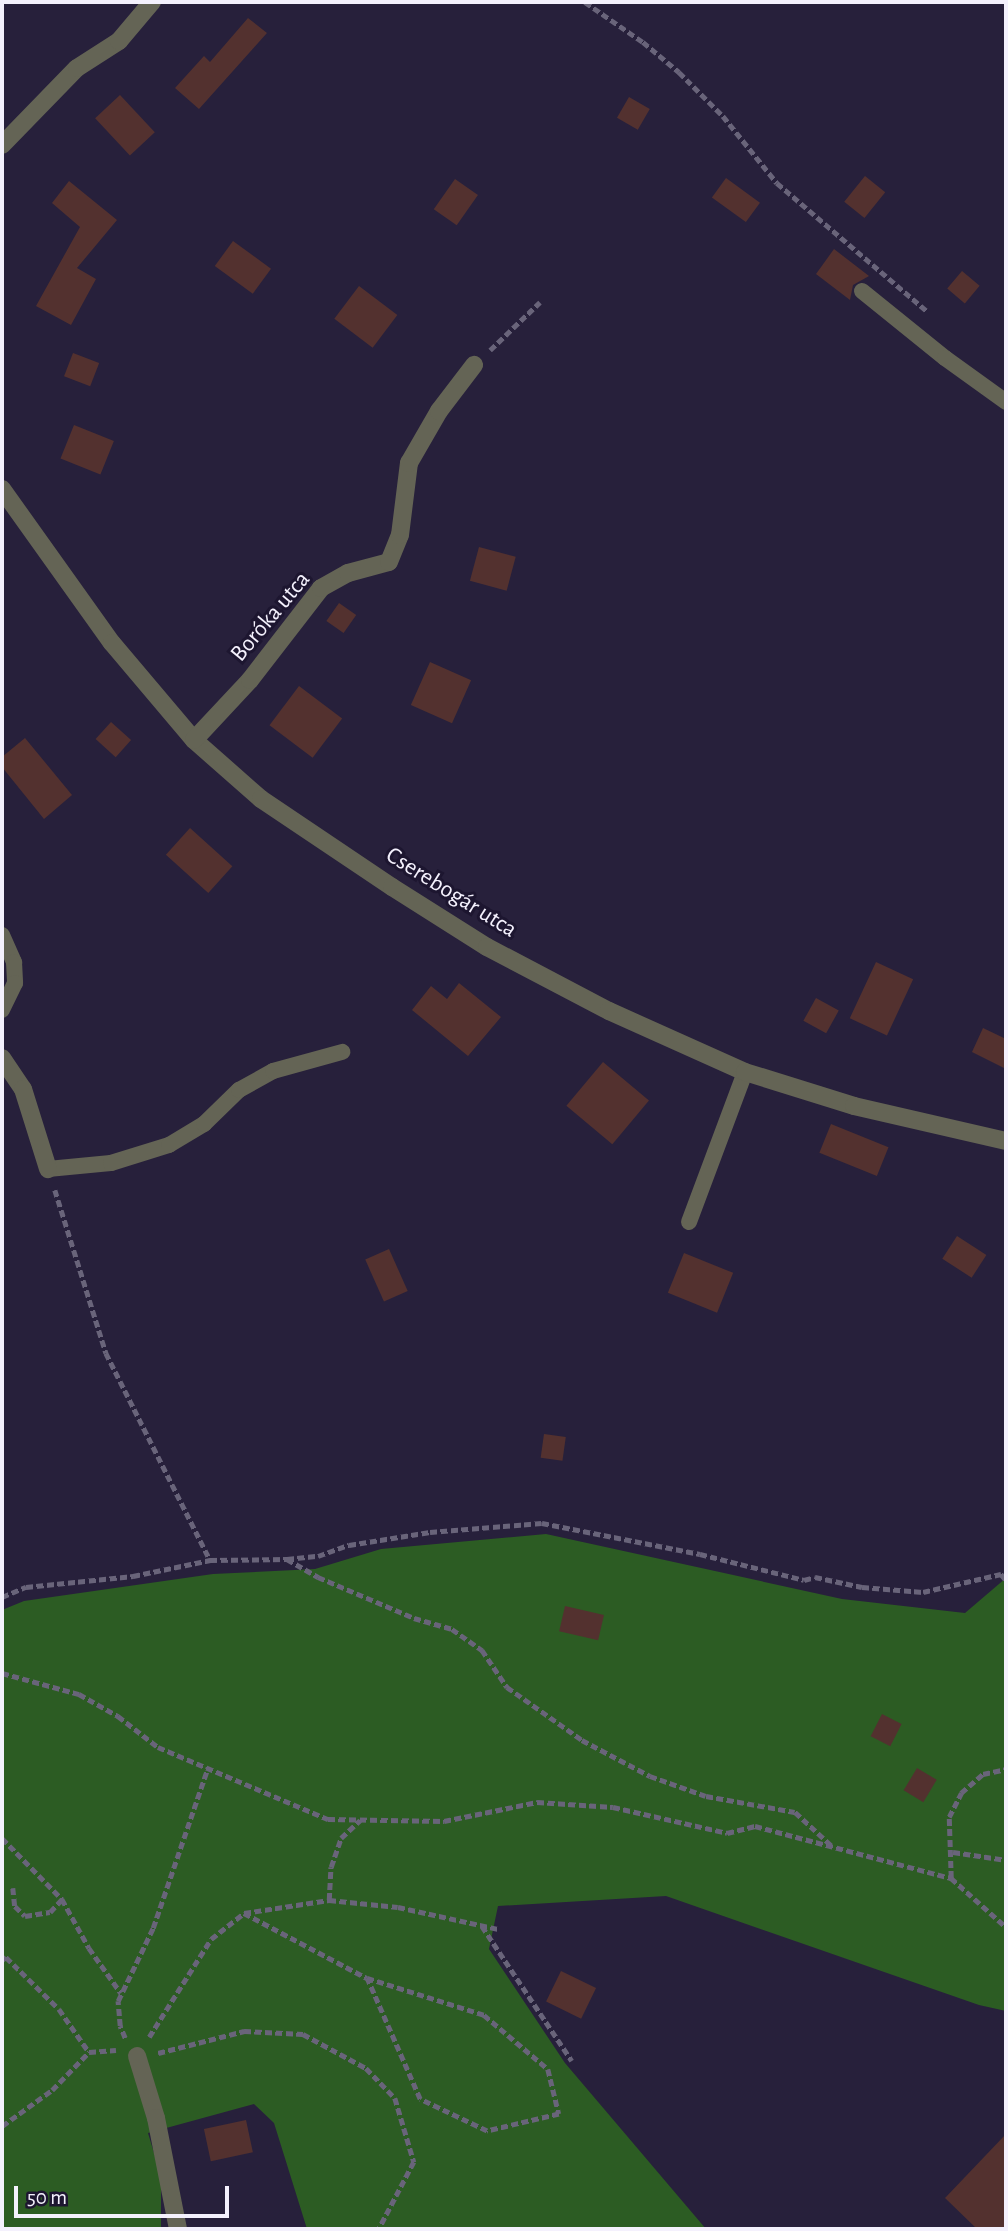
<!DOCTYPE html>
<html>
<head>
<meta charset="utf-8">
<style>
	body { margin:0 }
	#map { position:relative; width:1008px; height:2231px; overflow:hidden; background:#27203b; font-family:"Alegreya Sans",sans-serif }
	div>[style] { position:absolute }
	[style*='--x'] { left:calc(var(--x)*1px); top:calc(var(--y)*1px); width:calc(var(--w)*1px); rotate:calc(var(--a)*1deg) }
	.forest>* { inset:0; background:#2c5c23 }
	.building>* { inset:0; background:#53312f; transform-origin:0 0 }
	.path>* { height:4.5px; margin-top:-2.25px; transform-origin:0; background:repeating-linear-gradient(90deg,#69647a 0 7px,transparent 0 10.5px) }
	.service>* { height:16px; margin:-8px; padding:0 8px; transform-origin:8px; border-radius:8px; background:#646455 }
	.minor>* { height:18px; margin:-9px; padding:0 9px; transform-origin:9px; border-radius:9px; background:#646455 }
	span { translate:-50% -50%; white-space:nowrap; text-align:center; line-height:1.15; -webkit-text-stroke:6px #1d1630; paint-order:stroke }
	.street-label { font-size:24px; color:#f4f1fd }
	.frame { position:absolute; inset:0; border:4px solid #f4f1fd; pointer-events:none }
	.scale { position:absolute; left:14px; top:2186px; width:215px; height:32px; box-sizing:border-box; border:4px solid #f4f1fd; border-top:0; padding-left:9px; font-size:21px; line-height:24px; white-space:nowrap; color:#f4f1fd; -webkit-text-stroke:5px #1d1630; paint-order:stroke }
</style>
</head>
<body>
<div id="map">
	<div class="forest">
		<div style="clip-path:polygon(546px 1534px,842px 1599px,965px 1613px,1006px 1578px,1006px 2011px,979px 2005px,666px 1896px,498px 1906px,489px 1949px,565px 2063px,706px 2229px,307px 2229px,274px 2123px,254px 2104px,148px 2133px,161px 2176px,161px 2229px,2px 2229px,2px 1610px,24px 1601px,213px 1574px,315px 1569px,381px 1549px)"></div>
	</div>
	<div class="building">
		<div style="clip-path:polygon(248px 18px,267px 33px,199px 109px,175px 88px,204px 56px,210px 62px)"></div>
		<div style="left:120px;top:95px;width:51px;height:34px;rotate:47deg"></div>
		<div style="left:629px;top:97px;width:24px;height:24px;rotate:30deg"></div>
		<div style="left:865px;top:176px;width:26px;height:33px;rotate:39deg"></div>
		<div style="left:726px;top:178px;width:42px;height:24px;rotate:36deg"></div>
		<div style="left:455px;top:179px;width:28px;height:37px;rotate:35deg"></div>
		<div style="clip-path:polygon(69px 181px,117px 220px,77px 268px,96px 279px,71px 325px,36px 306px,80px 227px,52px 203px)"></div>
		<div style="left:233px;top:241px;width:47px;height:31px;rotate:36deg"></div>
		<div style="clip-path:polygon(834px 249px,869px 276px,853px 285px,850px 300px,816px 274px)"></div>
		<div style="left:962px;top:271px;width:23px;height:23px;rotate:40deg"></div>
		<div style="left:359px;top:286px;width:48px;height:41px;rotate:37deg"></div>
		<div style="left:73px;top:353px;width:28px;height:25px;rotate:21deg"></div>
		<div style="left:74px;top:425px;width:43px;height:36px;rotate:22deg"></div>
		<div style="left:479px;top:547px;width:38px;height:35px;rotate:15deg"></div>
		<div style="left:339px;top:603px;width:21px;height:22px;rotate:35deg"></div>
		<div style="left:430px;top:662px;width:45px;height:47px;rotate:24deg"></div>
		<div style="left:299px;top:686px;width:54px;height:49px;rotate:37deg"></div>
		<div style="left:111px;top:722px;width:27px;height:23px;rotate:42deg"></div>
		<div style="clip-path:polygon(25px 738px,72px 795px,44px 819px,2px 767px,2px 757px)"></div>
		<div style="left:190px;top:828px;width:57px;height:36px;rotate:42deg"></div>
		<div style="left:876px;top:962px;width:41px;height:62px;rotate:25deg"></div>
		<div style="clip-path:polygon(459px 983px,501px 1017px,468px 1056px,412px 1010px,431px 986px,447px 999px)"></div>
		<div style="left:816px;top:998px;width:26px;height:26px;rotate:29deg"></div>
		<div style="clip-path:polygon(983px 1028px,1006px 1039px,1006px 1069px,972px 1052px)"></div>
		<div style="left:603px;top:1062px;width:60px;height:57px;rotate:40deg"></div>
		<div style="left:831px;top:1124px;width:62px;height:31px;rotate:22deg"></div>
		<div style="left:957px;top:1236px;width:35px;height:27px;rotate:33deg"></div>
		<div style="left:389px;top:1249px;width:46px;height:26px;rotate:66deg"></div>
		<div style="left:684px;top:1253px;width:53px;height:43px;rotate:22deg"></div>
		<div style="left:544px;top:1434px;width:22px;height:24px;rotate:8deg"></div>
		<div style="left:565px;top:1606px;width:40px;height:26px;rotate:13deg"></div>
		<div style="left:882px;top:1714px;width:22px;height:25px;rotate:27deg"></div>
		<div style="left:917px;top:1768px;width:23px;height:26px;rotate:31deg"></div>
		<div style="left:561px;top:1971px;width:39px;height:34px;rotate:26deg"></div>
		<div style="left:246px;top:2120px;width:33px;height:43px;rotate:78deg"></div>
		<div style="clip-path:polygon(1006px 2134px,1006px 2229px,977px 2229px,945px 2198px)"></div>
	</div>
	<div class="path">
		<div style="--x:585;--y:2;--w:70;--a:34.6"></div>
		<div style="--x:643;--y:42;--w:47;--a:39.8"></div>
		<div style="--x:679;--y:72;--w:62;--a:45"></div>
		<div style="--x:723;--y:116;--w:86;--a:51.1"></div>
		<div style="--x:777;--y:183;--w:199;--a:40.5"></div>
		<div style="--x:490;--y:350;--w:69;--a:-43.8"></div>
		<div style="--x:55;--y:1190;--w:171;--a:72.6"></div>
		<div style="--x:106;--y:1353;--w:232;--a:63.3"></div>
		<div style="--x:287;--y:1559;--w:31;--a:-6"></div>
		<div style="--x:318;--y:1556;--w:33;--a:-20"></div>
		<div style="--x:349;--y:1545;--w:82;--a:-9.1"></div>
		<div style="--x:430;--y:1532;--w:112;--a:-4.6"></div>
		<div style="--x:542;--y:1523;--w:161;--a:11.1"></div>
		<div style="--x:700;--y:1554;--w:107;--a:14"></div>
		<div style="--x:804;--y:1580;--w:11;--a:-15"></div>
		<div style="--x:815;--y:1577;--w:48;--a:12"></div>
		<div style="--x:862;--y:1587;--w:61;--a:4.7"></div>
		<div style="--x:923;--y:1592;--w:80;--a:-13"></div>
		<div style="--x:1001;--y:1574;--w:8;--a:50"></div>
		<div style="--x:2;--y:1597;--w:26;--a:-23"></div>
		<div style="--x:26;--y:1587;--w:108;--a:-5.9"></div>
		<div style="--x:133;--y:1576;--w:79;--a:-11.7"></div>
		<div style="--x:210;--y:1560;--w:77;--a:-0.7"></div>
		<div style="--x:287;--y:1559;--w:36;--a:30"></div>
		<div style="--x:318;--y:1577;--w:104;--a:23.1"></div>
		<div style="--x:414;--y:1618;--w:40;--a:16"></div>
		<div style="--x:452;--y:1629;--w:37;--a:35"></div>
		<div style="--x:482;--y:1650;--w:45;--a:56"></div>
		<div style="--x:507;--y:1687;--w:92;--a:35.2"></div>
		<div style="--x:582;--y:1740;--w:77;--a:27.9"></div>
		<div style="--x:650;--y:1776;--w:59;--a:19.7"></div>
		<div style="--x:706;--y:1796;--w:90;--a:10.2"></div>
		<div style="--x:795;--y:1812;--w:50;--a:42.6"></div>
		<div style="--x:2;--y:1673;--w:80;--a:15.3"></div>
		<div style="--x:79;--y:1694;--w:45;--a:29.4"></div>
		<div style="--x:118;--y:1716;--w:51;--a:37.8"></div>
		<div style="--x:158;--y:1747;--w:185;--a:23"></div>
		<div style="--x:328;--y:1819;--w:116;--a:1"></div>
		<div style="--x:444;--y:1821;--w:95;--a:-11.5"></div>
		<div style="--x:537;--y:1802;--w:76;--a:3.8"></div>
		<div style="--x:613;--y:1807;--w:117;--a:12.8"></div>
		<div style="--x:727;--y:1833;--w:29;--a:-14"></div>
		<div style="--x:755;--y:1826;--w:203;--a:14.9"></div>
		<div style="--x:951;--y:1878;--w:74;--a:41.7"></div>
		<div style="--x:2;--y:1838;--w:86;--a:45.5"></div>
		<div style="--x:62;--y:1899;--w:56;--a:61.1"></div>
		<div style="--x:89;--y:1948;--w:55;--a:54.6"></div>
		<div style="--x:953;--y:1852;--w:54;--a:8.6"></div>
		<div style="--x:951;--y:1878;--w:61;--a:-91.9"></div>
		<div style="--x:949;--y:1817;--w:27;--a:-63"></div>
		<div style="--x:961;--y:1793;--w:29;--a:-41"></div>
		<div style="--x:983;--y:1774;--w:24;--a:-12"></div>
		<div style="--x:13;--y:1888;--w:18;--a:84"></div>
		<div style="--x:15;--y:1906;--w:14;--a:45"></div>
		<div style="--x:25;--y:1916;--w:25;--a:-9"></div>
		<div style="--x:50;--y:1912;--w:18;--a:-47"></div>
		<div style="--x:329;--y:1900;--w:33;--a:-87"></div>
		<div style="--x:331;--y:1867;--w:31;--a:-71"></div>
		<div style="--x:341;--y:1838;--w:26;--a:-43"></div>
		<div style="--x:244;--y:1913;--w:139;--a:27.9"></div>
		<div style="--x:367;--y:1978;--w:123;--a:17.5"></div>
		<div style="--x:484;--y:2015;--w:84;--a:40.2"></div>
		<div style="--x:548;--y:2069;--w:46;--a:76.3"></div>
		<div style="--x:559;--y:2114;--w:74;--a:166.7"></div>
		<div style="--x:487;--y:2131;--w:74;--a:-154.5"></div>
		<div style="--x:420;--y:2099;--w:132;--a:-113.7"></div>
		<div style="--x:482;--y:1926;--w:162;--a:56.3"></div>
		<div style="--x:2;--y:1960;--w:5;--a:-37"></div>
		<div style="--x:6;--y:1957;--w:74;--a:44.5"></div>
		<div style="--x:59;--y:2009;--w:52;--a:55.1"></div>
		<div style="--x:149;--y:2037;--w:116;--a:-57.7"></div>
		<div style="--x:211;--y:1939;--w:42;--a:-38.2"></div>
		<div style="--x:244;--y:1913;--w:86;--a:-8.7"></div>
		<div style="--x:329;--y:1900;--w:69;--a:5.8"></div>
		<div style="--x:398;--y:1907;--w:102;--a:12.4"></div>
		<div style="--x:125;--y:2038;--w:13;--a:-113"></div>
		<div style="--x:120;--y:2026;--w:25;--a:-95"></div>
		<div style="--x:118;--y:2001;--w:81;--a:-64.4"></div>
		<div style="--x:153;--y:1928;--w:170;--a:-71.1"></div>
		<div style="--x:158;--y:2053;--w:89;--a:-14.3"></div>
		<div style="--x:244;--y:2031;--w:59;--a:2.9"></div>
		<div style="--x:303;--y:2034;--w:72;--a:28.4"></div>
		<div style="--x:366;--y:2068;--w:42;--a:46"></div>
		<div style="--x:395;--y:2098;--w:67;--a:73.5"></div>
		<div style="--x:414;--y:2162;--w:76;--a:117.6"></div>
		<div style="--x:2;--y:2126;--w:62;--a:-35.8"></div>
		<div style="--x:52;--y:2090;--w:53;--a:-45.8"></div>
		<div style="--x:89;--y:2052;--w:27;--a:-4"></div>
	</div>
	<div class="service">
		<div style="--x:862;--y:291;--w:107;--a:38.9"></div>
		<div style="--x:945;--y:358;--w:75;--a:35.8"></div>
		<div style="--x:2;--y:935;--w:30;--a:66"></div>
		<div style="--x:14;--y:962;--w:21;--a:87"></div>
		<div style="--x:15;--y:983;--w:30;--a:116"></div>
		<div style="--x:48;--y:1169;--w:63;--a:-5.4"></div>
		<div style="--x:111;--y:1163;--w:61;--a:-17.2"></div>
		<div style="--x:169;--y:1145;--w:41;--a:-31"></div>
		<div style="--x:204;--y:1124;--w:49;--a:-44.2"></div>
		<div style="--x:239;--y:1090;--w:39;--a:-29"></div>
		<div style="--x:273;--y:1071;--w:72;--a:-15.4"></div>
		<div style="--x:689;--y:1222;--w:160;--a:-69.5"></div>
	</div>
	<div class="minor">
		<div style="--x:2;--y:145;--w:107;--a:-45.8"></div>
		<div style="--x:77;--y:68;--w:50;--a:-32.7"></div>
		<div style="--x:119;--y:41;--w:51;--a:-49.8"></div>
		<div style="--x:2;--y:489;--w:189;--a:54.5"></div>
		<div style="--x:112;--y:643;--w:127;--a:49.8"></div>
		<div style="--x:194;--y:740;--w:89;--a:41.4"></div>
		<div style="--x:261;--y:799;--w:158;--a:33.9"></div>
		<div style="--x:392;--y:887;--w:112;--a:32.3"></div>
		<div style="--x:487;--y:947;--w:138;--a:27.7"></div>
		<div style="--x:609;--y:1011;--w:149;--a:24.2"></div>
		<div style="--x:745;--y:1072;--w:114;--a:17.3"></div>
		<div style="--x:854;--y:1106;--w:156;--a:13"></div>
		<div style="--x:194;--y:740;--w:82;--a:-47"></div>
		<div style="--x:250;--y:680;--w:116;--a:-52.3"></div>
		<div style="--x:321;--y:588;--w:31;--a:-29"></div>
		<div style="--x:348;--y:573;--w:42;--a:-15"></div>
		<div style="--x:389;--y:562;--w:29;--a:-68"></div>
		<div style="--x:400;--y:535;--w:73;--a:-82.9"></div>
		<div style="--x:409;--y:463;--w:60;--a:-60"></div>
		<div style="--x:439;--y:411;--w:58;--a:-52.7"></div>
		<div style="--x:2;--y:1058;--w:37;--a:56"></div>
		<div style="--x:23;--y:1089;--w:84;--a:72.6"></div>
		<div style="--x:137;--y:2056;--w:65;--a:73"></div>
		<div style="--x:156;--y:2118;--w:113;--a:78.8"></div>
	</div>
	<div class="street-label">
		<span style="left:271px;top:617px;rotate:-50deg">Boróka utca</span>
		<span style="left:451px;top:893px;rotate:32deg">Cserebogár utca</span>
	</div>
	<div class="frame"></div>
	<div class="scale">50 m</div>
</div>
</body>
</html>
